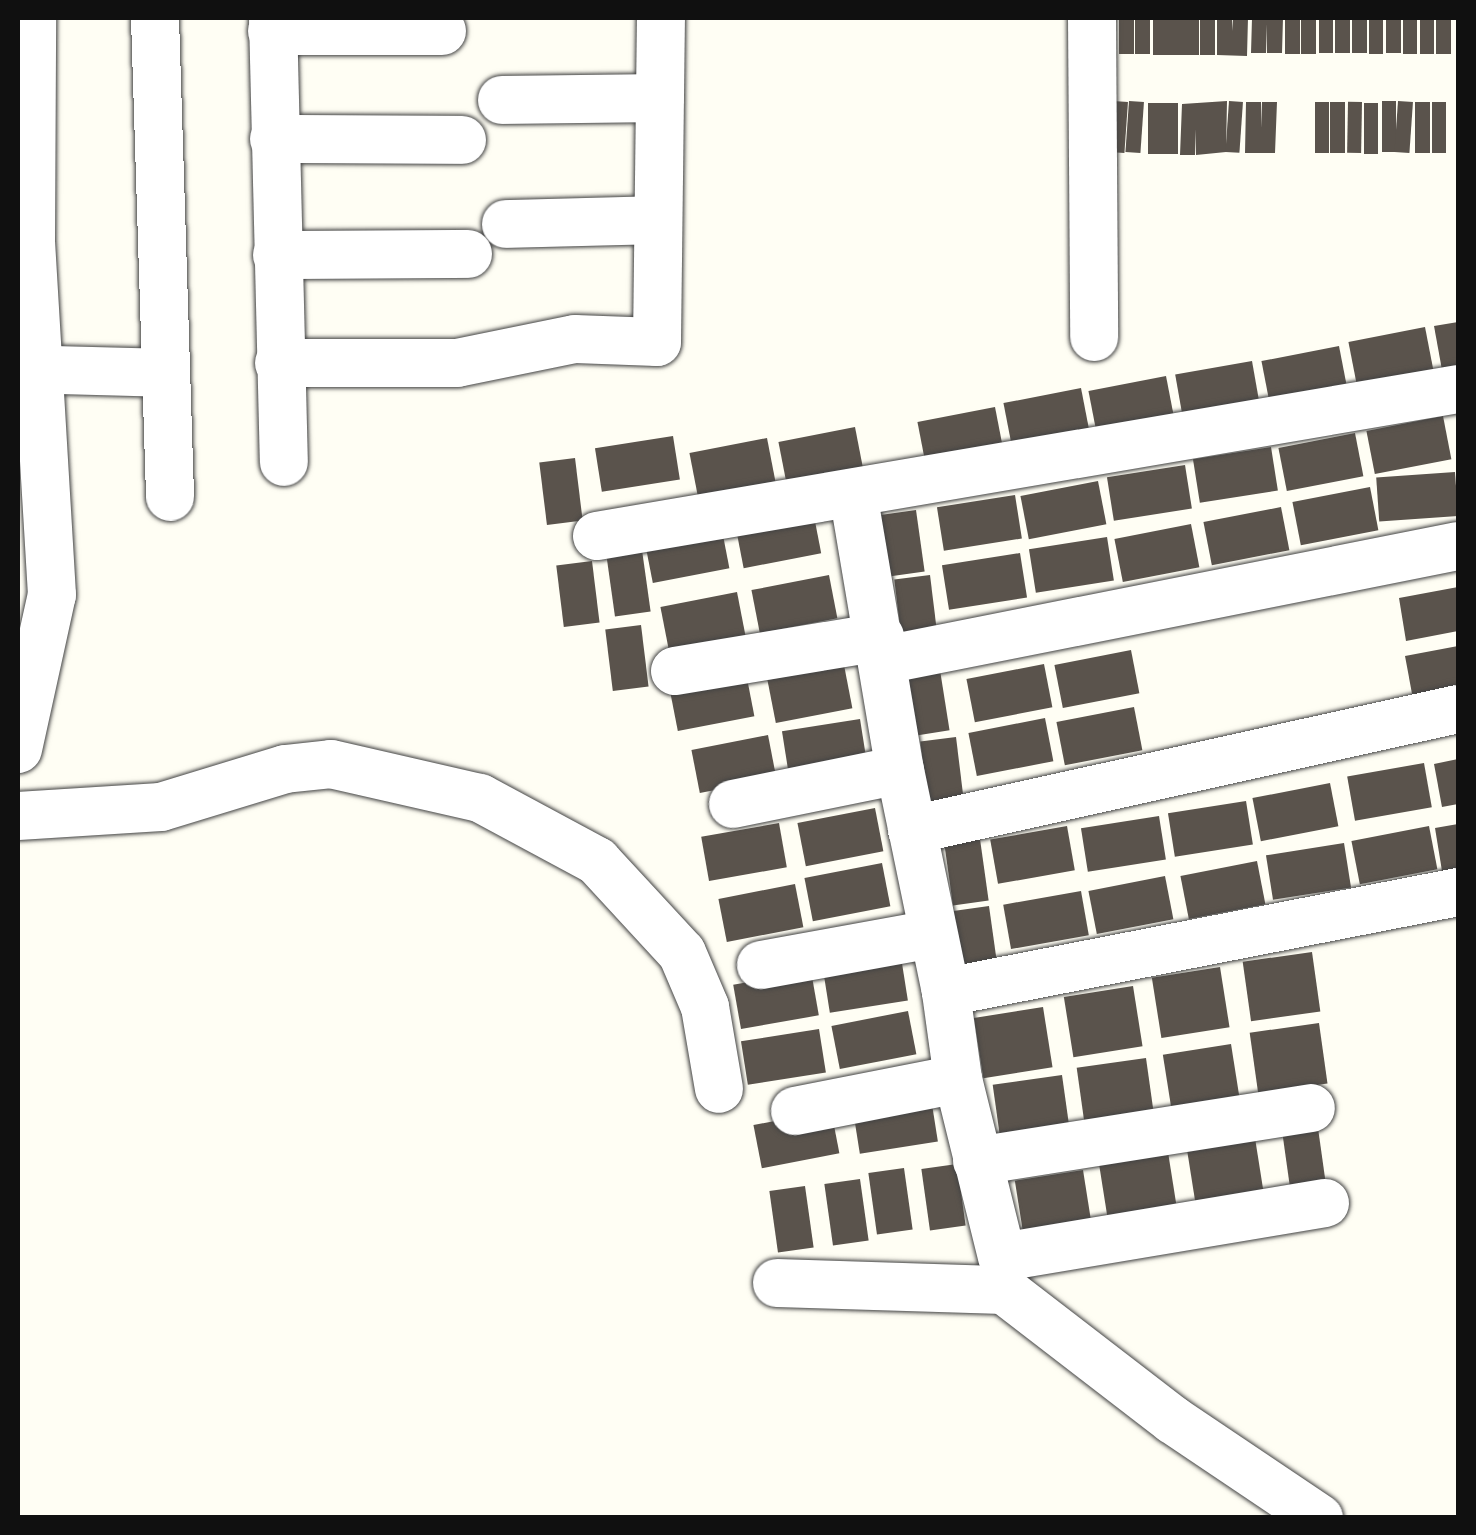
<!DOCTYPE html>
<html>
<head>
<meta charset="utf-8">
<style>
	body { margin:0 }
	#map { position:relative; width:1476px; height:1535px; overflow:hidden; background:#fffef4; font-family:"Playfair Display",serif }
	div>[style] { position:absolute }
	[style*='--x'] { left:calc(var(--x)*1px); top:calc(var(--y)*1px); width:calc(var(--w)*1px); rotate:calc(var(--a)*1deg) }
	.building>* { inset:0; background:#5a534c; transform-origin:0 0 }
	.roads { filter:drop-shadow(0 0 2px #434343) drop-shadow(0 0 2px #434343) }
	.minor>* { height:48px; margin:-24px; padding:0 24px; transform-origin:24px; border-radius:24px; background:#fff }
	span { translate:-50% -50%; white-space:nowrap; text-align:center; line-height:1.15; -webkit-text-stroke:10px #fff; paint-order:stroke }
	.frame { position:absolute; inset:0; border:20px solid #101010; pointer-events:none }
</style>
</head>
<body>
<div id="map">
	<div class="building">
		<div style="left:1119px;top:18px;width:15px;height:36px"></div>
		<div style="left:1135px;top:18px;width:15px;height:36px"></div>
		<div style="left:1153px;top:18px;width:46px;height:37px"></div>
		<div style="left:1200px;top:18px;width:15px;height:37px"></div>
		<div style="clip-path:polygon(1217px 18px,1232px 18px,1233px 31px,1233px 18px,1248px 18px,1247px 56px,1217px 55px)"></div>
		<div style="clip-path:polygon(1252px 18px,1283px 18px,1282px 53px,1267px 53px,1267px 24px,1266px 53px,1251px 53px)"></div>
		<div style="left:1285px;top:18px;width:15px;height:36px"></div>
		<div style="left:1301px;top:18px;width:15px;height:36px"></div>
		<div style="left:1319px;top:18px;width:14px;height:35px"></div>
		<div style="left:1335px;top:18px;width:15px;height:35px"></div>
		<div style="left:1352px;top:18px;width:15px;height:35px"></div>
		<div style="left:1369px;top:18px;width:14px;height:36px"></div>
		<div style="left:1386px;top:18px;width:15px;height:35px"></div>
		<div style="left:1403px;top:18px;width:14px;height:36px"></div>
		<div style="left:1420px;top:18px;width:14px;height:36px"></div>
		<div style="left:1436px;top:18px;width:15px;height:36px"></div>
		<div style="left:1113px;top:101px;width:15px;height:51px;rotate:4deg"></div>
		<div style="left:1129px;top:101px;width:15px;height:51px;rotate:4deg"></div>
		<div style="clip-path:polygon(1227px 101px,1226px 152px,1196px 155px,1195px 129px,1195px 155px,1180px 155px,1182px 104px)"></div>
		<div style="left:1229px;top:101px;width:14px;height:51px;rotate:4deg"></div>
		<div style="left:1382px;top:101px;width:14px;height:51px"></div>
		<div style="left:1398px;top:101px;width:15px;height:51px;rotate:4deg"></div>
		<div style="clip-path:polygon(1246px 102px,1261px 102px,1261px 128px,1262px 102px,1277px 102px,1275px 153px,1245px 153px)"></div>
		<div style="left:1315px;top:102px;width:14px;height:51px"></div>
		<div style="left:1330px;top:102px;width:15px;height:51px"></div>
		<div style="left:1362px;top:102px;width:51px;height:14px;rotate:91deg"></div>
		<div style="left:1415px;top:102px;width:15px;height:51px"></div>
		<div style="left:1432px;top:102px;width:14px;height:51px"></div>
		<div style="left:1148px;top:103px;width:30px;height:51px"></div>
		<div style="left:1364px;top:103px;width:14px;height:51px"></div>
		<div style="clip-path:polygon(1458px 322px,1458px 367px,1442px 370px,1434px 326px)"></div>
		<div style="left:1425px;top:327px;width:44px;height:78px;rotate:79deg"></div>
		<div style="left:1339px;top:346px;width:44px;height:79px;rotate:79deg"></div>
		<div style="left:1252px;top:361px;width:45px;height:78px;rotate:80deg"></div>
		<div style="left:1166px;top:376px;width:44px;height:79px;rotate:79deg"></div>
		<div style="left:1081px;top:388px;width:44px;height:79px;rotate:79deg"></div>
		<div style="left:995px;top:407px;width:44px;height:79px;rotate:79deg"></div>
		<div style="left:1443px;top:416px;width:44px;height:78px;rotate:79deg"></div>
		<div style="left:855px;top:427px;width:43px;height:78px;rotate:79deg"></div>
		<div style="left:1355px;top:433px;width:44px;height:78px;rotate:79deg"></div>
		<div style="left:673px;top:436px;width:44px;height:79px;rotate:81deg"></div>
		<div style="left:767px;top:438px;width:44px;height:79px;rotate:79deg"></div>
		<div style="left:1271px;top:447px;width:44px;height:79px;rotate:81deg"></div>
		<div style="left:575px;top:458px;width:63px;height:36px;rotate:83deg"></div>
		<div style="left:1185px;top:465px;width:44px;height:79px;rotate:81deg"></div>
		<div style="left:1455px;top:472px;width:44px;height:79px;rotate:86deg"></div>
		<div style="left:1098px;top:481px;width:44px;height:79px;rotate:79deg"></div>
		<div style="left:1370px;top:487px;width:44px;height:79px;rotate:79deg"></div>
		<div style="left:1015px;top:495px;width:44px;height:79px;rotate:81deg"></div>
		<div style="left:1281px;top:507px;width:44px;height:79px;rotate:79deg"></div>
		<div style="left:916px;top:510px;width:62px;height:36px;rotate:82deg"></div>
		<div style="left:813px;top:511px;width:43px;height:79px;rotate:79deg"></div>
		<div style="left:1191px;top:524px;width:44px;height:78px;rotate:79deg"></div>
		<div style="left:721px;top:525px;width:44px;height:78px;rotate:79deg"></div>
		<div style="left:1107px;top:537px;width:44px;height:79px;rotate:81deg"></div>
		<div style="left:642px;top:550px;width:62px;height:36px;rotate:82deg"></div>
		<div style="left:1020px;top:553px;width:45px;height:79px;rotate:81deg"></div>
		<div style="left:592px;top:561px;width:62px;height:36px;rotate:83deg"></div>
		<div style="left:829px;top:575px;width:44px;height:79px;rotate:79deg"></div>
		<div style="left:930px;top:575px;width:63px;height:36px;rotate:83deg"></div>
		<div style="clip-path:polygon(1458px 587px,1458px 631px,1406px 641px,1399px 598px)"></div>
		<div style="left:737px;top:592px;width:44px;height:78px;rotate:79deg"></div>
		<div style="left:641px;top:625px;width:62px;height:36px;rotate:83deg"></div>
		<div style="clip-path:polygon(1458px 646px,1458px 690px,1413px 699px,1405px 656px)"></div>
		<div style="left:1131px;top:650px;width:44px;height:78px;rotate:79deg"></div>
		<div style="left:1044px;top:664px;width:44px;height:79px;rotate:79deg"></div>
		<div style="left:844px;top:665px;width:44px;height:78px;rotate:79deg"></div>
		<div style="left:940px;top:670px;width:61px;height:35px;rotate:81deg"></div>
		<div style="left:746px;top:673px;width:44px;height:78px;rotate:79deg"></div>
		<div style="left:1134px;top:707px;width:44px;height:79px;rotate:79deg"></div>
		<div style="left:1045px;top:718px;width:44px;height:78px;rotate:79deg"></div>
		<div style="left:860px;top:719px;width:44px;height:79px;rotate:81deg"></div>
		<div style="left:768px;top:735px;width:44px;height:78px;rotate:79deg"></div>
		<div style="left:956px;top:737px;width:62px;height:36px;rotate:83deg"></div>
		<div style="clip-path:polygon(1458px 759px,1458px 804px,1442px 807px,1434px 764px)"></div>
		<div style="left:1424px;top:763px;width:45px;height:78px;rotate:80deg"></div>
		<div style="left:1330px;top:783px;width:44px;height:79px;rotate:79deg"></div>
		<div style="left:1246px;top:801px;width:44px;height:79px;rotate:81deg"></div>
		<div style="left:875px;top:808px;width:44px;height:79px;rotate:79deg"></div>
		<div style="left:1159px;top:816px;width:44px;height:79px;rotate:81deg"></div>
		<div style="left:779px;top:823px;width:45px;height:79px;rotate:80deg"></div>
		<div style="clip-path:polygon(1458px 824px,1458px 868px,1442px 871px,1435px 828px)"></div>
		<div style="left:1067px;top:826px;width:45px;height:78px;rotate:80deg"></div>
		<div style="left:1429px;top:826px;width:44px;height:79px;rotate:79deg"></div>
		<div style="left:980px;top:839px;width:62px;height:36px;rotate:82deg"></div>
		<div style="left:1344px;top:843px;width:45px;height:79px;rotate:81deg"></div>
		<div style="left:1257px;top:861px;width:44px;height:78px;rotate:79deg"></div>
		<div style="left:882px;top:863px;width:44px;height:79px;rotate:79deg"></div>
		<div style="left:1165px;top:876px;width:44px;height:78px;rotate:79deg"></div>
		<div style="left:795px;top:884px;width:44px;height:78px;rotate:79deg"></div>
		<div style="left:1081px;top:891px;width:45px;height:79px;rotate:80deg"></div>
		<div style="left:989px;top:906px;width:62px;height:36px;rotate:82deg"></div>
		<div style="left:1312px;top:952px;width:60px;height:70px;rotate:82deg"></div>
		<div style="left:901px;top:957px;width:44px;height:79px;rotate:81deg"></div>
		<div style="left:1220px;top:967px;width:61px;height:69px;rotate:81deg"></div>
		<div style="left:811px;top:971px;width:45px;height:79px;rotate:80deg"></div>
		<div style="left:1133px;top:986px;width:61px;height:70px;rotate:81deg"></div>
		<div style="left:1043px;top:1007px;width:61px;height:70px;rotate:81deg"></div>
		<div style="left:908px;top:1011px;width:44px;height:78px;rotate:79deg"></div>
		<div style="left:1319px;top:1023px;width:61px;height:70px;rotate:82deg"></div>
		<div style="left:819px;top:1029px;width:44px;height:79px;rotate:81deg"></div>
		<div style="left:1231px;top:1044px;width:61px;height:69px;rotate:81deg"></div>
		<div style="left:1146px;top:1058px;width:60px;height:70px;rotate:82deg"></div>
		<div style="left:1062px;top:1075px;width:61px;height:70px;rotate:82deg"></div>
		<div style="left:931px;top:1098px;width:44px;height:79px;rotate:81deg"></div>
		<div style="left:831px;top:1110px;width:44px;height:79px;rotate:79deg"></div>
		<div style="left:1318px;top:1128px;width:62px;height:36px;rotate:82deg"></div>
		<div style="left:1255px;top:1138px;width:61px;height:69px;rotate:81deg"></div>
		<div style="left:1168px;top:1152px;width:61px;height:70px;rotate:81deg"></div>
		<div style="left:957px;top:1164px;width:62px;height:36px;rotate:82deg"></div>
		<div style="left:904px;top:1168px;width:62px;height:36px;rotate:82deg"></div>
		<div style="left:1083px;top:1170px;width:60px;height:69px;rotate:81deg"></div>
		<div style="left:860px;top:1179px;width:62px;height:36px;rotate:82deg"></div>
		<div style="left:805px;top:1186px;width:62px;height:36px;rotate:82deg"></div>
	</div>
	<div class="roads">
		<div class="minor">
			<div style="--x:155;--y:18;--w:479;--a:88.2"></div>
			<div style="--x:273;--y:18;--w:444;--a:88.6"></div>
			<div style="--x:1092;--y:18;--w:319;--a:89.6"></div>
			<div style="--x:272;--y:31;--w:170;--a:0"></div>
			<div style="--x:502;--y:100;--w:158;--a:-0.7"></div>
			<div style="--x:274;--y:139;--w:188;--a:0.3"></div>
			<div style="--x:506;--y:224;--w:151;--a:-1.5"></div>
			<div style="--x:277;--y:255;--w:191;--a:-0.3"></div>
			<div style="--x:279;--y:363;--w:178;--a:0"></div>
			<div style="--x:457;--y:363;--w:120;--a:-11.5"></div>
			<div style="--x:575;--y:339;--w:82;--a:2.1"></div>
			<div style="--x:657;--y:342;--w:324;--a:-89.3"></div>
			<div style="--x:18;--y:369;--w:148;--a:1.5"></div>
			<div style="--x:853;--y:493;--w:281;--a:80.4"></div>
			<div style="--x:900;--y:770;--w:227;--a:78.3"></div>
			<div style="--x:597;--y:536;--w:873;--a:-9.69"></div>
			<div style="--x:884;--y:660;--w:585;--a:-11.23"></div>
			<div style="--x:675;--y:671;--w:208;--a:-9.4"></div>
			<div style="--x:18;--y:749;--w:158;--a:-77.6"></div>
			<div style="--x:52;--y:595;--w:355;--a:-93.4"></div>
			<div style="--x:31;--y:241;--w:223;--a:-89.7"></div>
			<div style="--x:733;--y:804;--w:170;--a:-11.5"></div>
			<div style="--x:18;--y:816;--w:143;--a:-3.6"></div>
			<div style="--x:161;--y:807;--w:130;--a:-17"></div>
			<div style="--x:285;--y:769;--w:46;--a:-6.2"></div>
			<div style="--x:331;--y:764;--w:153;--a:12.9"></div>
			<div style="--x:480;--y:798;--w:133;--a:28.3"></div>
			<div style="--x:597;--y:861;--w:125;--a:47.3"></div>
			<div style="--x:682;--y:953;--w:59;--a:66.9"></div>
			<div style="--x:705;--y:1007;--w:83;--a:80.3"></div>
			<div style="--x:912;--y:830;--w:559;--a:-12.5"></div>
			<div style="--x:761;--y:965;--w:173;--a:-10.3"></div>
			<div style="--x:795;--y:1111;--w:166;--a:-11.1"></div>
			<div style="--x:977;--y:1161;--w:338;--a:-9"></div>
			<div style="--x:1325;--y:1203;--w:327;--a:170.5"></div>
			<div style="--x:1002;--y:1257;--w:183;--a:-103.9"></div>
			<div style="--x:958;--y:1079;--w:88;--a:-97.9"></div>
			<div style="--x:946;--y:992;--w:522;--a:-11.05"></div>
			<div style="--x:777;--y:1283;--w:227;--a:1.8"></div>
			<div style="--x:1004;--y:1290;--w:213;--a:37.6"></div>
			<div style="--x:1173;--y:1420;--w:176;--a:33.9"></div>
		</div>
	</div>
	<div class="frame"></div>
</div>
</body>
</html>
